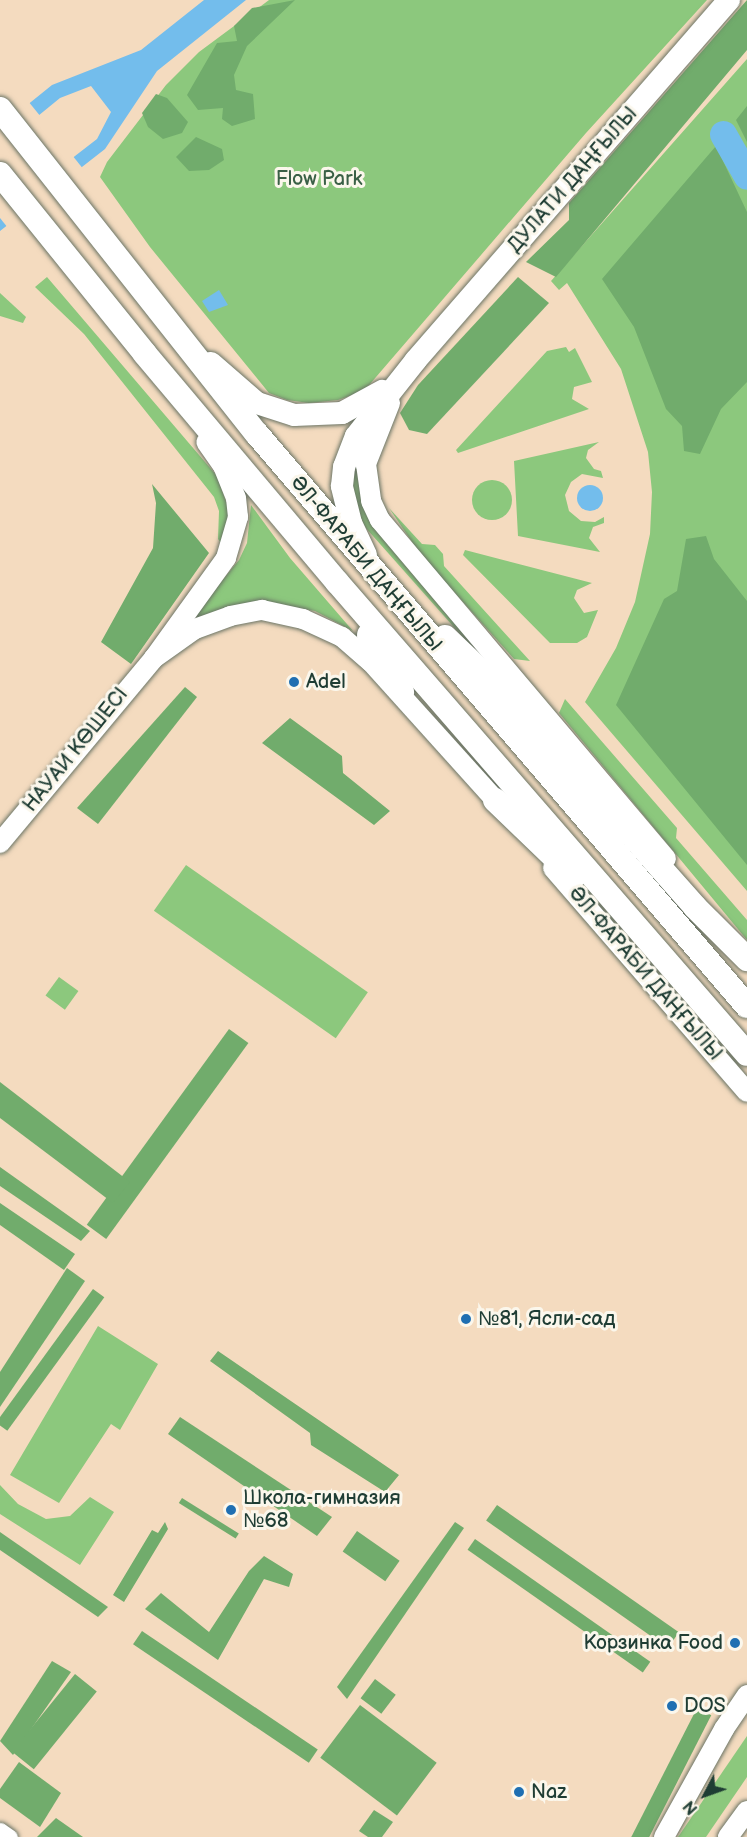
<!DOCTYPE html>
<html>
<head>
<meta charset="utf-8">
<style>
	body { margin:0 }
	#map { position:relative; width:747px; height:1837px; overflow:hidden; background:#f4dbbf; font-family:"Balsamiq Sans",sans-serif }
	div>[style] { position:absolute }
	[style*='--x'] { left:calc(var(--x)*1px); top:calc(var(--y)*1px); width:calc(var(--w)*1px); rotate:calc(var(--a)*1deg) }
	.green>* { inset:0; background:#8cc87d; transform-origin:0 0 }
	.round { border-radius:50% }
	.forest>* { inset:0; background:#71ac6c; transform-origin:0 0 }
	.water>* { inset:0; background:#73bdec }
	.pier>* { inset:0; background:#f4dbbf }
	.river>* { height:27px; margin:-13.5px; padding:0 13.5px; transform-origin:13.5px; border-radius:13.5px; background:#73bdec }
	.roads { filter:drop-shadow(0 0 2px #6a7465) drop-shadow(0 0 2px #6a7465) }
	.minor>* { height:15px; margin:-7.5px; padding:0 7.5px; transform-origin:7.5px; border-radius:7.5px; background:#fff }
	.tertiary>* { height:20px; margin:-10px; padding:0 10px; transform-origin:10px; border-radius:10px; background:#fff }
	.secondary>* { height:22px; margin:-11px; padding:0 11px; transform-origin:11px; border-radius:11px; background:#fff }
	.primary>* { height:24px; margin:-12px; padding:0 12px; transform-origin:12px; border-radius:12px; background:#fff }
	.dots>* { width:16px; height:16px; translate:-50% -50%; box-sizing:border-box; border:3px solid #fbf7ec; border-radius:50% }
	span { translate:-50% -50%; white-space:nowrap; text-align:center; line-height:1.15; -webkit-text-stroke:6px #fbf7ec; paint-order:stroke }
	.park-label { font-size:20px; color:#3a6046 }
	.street-label { font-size:20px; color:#1f3d34 }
	.poi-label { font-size:20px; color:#1f3d34 }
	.left { translate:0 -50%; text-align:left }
	.right { translate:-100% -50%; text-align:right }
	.north { position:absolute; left:675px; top:1765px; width:60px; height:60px; -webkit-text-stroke:4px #fbf7ec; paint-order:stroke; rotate:229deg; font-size:16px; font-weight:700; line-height:24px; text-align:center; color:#1f3d34 }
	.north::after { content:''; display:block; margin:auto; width:21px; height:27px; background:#1f3d34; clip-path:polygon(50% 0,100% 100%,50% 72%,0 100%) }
</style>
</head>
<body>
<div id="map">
	<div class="green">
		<div style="clip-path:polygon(269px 0,707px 0,586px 133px,364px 391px,338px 400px,309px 403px,287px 400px,269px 393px,150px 247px,100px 177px,107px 162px,166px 85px,199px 52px)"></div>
		<div style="clip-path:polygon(747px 59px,747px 891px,585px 702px,616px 648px,635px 602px,650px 534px,652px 492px,648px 452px,621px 369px,567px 283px,559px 290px,551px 281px)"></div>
		<div style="clip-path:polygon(47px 277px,217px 476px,229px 510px,224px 547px,218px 539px,219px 511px,214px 497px,84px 334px,35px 287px)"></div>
		<div style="clip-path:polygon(0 293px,26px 317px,23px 323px,0 316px)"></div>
		<div style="clip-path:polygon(566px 347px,569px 352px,575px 348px,592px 382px,574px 387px,572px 399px,589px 409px,458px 453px,456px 450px,547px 351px)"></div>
		<div style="clip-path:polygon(370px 428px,365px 504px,626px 821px,357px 518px,352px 500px,352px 459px)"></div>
		<div style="clip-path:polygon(599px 442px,588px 450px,586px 458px,594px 469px,601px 471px,603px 478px,582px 474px,571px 482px,565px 495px,569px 511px,581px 521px,595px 522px,604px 517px,604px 523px,593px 527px,589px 538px,600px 552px,518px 536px,514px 461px)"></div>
		<div class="round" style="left:472px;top:480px;width:40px;height:40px"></div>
		<div style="clip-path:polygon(251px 505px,290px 558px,353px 631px,315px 611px,268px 603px,178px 634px,239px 560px,247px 543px)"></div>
		<div style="clip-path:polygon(389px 508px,422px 544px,435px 545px,443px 554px,444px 566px,530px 661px,514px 659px,421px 555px)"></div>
		<div style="clip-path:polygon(465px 550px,592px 583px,577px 590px,574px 598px,584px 613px,598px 610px,587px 637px,577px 643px,550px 643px,463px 555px)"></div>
		<div style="clip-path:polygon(565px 699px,677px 828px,676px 838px,747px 920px,747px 940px,559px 713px)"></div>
		<div style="left:186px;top:865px;width:222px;height:56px;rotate:35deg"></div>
		<div style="left:59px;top:977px;width:24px;height:23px;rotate:36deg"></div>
		<div style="clip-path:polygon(98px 1326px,158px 1364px,120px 1430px,111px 1424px,59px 1503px,10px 1475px)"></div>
		<div style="clip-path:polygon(0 1485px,18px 1504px,46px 1519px,70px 1516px,90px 1497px,114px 1512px,80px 1565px,0 1514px)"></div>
		<div style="clip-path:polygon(747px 1736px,747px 1777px,706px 1837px,678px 1837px)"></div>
	</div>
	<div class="forest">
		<div style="clip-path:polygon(295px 0,247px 46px,234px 75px,236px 90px,253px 94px,255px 119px,232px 126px,222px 119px,223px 108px,198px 110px,187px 95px,217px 43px,237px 41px,234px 26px,252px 8px)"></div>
		<div style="clip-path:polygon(747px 0,747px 50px,556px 277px,526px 262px,569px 220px,569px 203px)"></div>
		<div style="clip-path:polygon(156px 94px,167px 98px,188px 122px,182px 133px,163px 139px,148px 127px,142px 113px)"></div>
		<div style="clip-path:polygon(747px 106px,747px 142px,736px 120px)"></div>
		<div style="clip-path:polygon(196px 137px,222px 149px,224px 160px,209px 170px,189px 171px,176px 157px)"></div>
		<div style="clip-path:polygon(716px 146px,747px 212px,747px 382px,721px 409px,700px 454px,684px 451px,682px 426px,666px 409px,634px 327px,602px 279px)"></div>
		<div style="clip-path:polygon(518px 277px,549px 303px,427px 434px,409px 430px,400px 413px,418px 385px)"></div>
		<div style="clip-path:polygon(152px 484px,209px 553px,131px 664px,101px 642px,153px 548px,156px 503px)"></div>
		<div style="clip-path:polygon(706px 536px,714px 559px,747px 601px,747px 865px,616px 705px,664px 599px,677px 591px,686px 539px)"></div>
		<div style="clip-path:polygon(185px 687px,197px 697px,98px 824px,77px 808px)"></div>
		<div style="clip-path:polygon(290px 718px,342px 756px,343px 773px,390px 811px,374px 825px,262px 743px)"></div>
		<div style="left:229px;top:1029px;width:24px;height:242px;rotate:36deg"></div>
		<div style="clip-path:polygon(0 1082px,130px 1182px,113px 1203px,0 1118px)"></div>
		<div style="clip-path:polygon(0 1167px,90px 1231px,81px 1241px,0 1186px)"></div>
		<div style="clip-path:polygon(0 1203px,75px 1254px,64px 1270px,0 1225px)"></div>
		<div style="clip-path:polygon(67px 1268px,85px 1281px,0 1407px,0 1372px)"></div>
		<div style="left:93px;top:1289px;width:14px;height:165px;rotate:36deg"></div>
		<div style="clip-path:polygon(218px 1351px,399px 1475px,385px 1492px,311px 1445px,310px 1433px,210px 1361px)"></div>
		<div style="clip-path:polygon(180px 1417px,332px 1517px,317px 1536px,168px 1434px)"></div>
		<div style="left:182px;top:1498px;width:67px;height:6px;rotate:32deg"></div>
		<div style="left:497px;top:1505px;width:222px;height:19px;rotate:35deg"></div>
		<div style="clip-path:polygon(165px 1522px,168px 1529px,124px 1602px,113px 1595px,152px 1530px,158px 1533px)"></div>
		<div style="clip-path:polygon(455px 1522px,464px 1528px,347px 1699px,337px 1687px)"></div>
		<div style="left:357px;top:1531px;width:52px;height:25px;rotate:35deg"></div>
		<div style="clip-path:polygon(0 1532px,108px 1607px,98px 1617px,0 1550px)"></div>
		<div style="left:475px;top:1539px;width:214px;height:13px;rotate:35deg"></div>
		<div style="clip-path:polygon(264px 1556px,293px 1574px,289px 1587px,264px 1579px,218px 1660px,145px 1609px,161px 1593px,209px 1632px,249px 1571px)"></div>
		<div style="left:142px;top:1631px;width:212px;height:16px;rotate:34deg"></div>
		<div style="clip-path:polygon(52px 1661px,71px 1672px,13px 1755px,0 1741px)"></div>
		<div style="left:75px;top:1674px;width:28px;height:100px;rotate:39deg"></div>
		<div style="left:375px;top:1679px;width:26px;height:24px;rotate:37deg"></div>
		<div style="left:360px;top:1705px;width:96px;height:66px;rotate:37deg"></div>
		<div style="left:697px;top:1708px;width:16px;height:158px;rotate:27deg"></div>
		<div style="clip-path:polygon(19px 1762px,61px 1793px,40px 1827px,0 1798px,0 1789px)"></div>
		<div style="clip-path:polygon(374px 1810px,393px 1822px,382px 1837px,368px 1837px,359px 1831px)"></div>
		<div style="clip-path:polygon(56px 1818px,83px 1837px,37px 1837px)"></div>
	</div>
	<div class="water">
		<div style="clip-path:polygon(204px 0,246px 0,157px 71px,105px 149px,0 231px,0 214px,97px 139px,111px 112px,91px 86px,60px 98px,0 147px,0 127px,52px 85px,141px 50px)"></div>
		<div style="clip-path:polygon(219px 290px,228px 305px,209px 312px,202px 301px)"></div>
		<div class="round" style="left:577px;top:485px;width:26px;height:26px"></div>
	</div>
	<div class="pier">
		<div style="clip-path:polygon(28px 101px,41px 117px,0 150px,0 124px)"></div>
		<div style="clip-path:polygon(72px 155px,84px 170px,8px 228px,0 218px,0 210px)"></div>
	</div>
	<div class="river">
		<div style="--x:723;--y:134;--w:48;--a:60.3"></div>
	</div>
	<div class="roads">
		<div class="minor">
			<div style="--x:0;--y:1830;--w:12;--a:35"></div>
		</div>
		<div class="tertiary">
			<div style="--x:390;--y:403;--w:66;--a:111.5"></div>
			<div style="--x:366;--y:464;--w:37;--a:82"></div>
			<div style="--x:371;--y:501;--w:21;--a:65"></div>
			<div style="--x:380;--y:520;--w:443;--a:49.8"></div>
			<div style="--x:154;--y:658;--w:50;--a:-35.3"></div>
			<div style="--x:195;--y:629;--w:37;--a:-20"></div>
			<div style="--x:230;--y:616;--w:33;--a:-11"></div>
			<div style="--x:262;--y:610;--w:42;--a:12.4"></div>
			<div style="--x:303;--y:619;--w:43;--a:24.8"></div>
			<div style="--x:342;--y:637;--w:38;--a:41"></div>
			<div style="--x:371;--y:662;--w:200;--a:48"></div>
			<div style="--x:0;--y:843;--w:241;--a:-50.2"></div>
			<div style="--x:154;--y:658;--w:123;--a:-54.2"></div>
			<div style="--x:226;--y:558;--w:43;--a:-73.7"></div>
			<div style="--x:238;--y:517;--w:19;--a:-96"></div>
			<div style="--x:236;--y:498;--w:35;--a:-112"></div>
			<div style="--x:223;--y:466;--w:29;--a:-125"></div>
			<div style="--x:553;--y:868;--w:296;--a:49.1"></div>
			<div style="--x:664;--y:1837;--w:124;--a:-60.9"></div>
			<div style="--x:724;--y:1729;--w:41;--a:-55.9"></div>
			<div style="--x:728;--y:1837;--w:32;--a:-54"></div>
		</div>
		<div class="secondary">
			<div style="--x:211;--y:363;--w:61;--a:41"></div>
			<div style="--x:257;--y:403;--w:39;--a:18"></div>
			<div style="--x:294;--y:415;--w:48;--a:-2.4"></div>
			<div style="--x:342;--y:413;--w:46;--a:-28.8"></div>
			<div style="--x:366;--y:555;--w:35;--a:-115"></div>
			<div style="--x:351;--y:523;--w:38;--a:-104"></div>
			<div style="--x:342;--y:486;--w:19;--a:-84"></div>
			<div style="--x:344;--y:467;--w:33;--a:-69"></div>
			<div style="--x:356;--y:436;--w:97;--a:-51.7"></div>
			<div style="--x:416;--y:360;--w:477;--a:-49"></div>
		</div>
		<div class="primary">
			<div style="--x:0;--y:109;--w:414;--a:51.7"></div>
			<div style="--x:257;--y:434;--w:753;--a:49.42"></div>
			<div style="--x:0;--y:174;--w:231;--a:51.1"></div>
			<div style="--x:145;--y:354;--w:298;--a:49.9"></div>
			<div style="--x:337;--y:582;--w:625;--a:49.02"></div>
			<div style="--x:369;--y:635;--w:66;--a:59.9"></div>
			<div style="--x:445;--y:637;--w:97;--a:43.7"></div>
			<div style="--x:515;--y:704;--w:271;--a:48.4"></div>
			<div style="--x:695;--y:907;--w:74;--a:45"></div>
			<div style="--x:495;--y:800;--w:110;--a:43.9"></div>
		</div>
	</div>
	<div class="dots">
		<div style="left:294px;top:682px;background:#1f6fb2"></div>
		<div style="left:466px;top:1319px;background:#1f6fb2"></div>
		<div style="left:231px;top:1510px;background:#1f6fb2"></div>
		<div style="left:735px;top:1643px;background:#1f6fb2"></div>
		<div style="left:672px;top:1706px;background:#1f6fb2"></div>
		<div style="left:519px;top:1792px;background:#1f6fb2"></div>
	</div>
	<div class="park-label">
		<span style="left:319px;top:179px">Flow Park</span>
	</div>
	<div class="street-label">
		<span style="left:573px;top:180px;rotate:-49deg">ДУЛАТИ ДАҢҒЫЛЫ</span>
		<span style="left:366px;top:564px;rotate:50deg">ӘЛ-ФАРАБИ ДАҢҒЫЛЫ</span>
		<span style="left:76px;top:750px;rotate:-51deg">НАУАИ КӨШЕСІ</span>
		<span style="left:645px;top:974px;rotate:49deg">ӘЛ-ФАРАБИ ДАҢҒЫЛЫ</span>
	</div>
	<div class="poi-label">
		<span class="left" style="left:306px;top:682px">Adel</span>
		<span class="left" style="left:478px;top:1319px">№81, Ясли-сад</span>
		<span class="left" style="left:243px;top:1510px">Школа-гимназия<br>№68</span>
		<span class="right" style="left:723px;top:1643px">Корзинка Food</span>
		<span class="left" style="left:684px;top:1706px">DOS</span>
		<span class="left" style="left:531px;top:1792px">Naz</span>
	</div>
	<div class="north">N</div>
</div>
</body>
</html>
